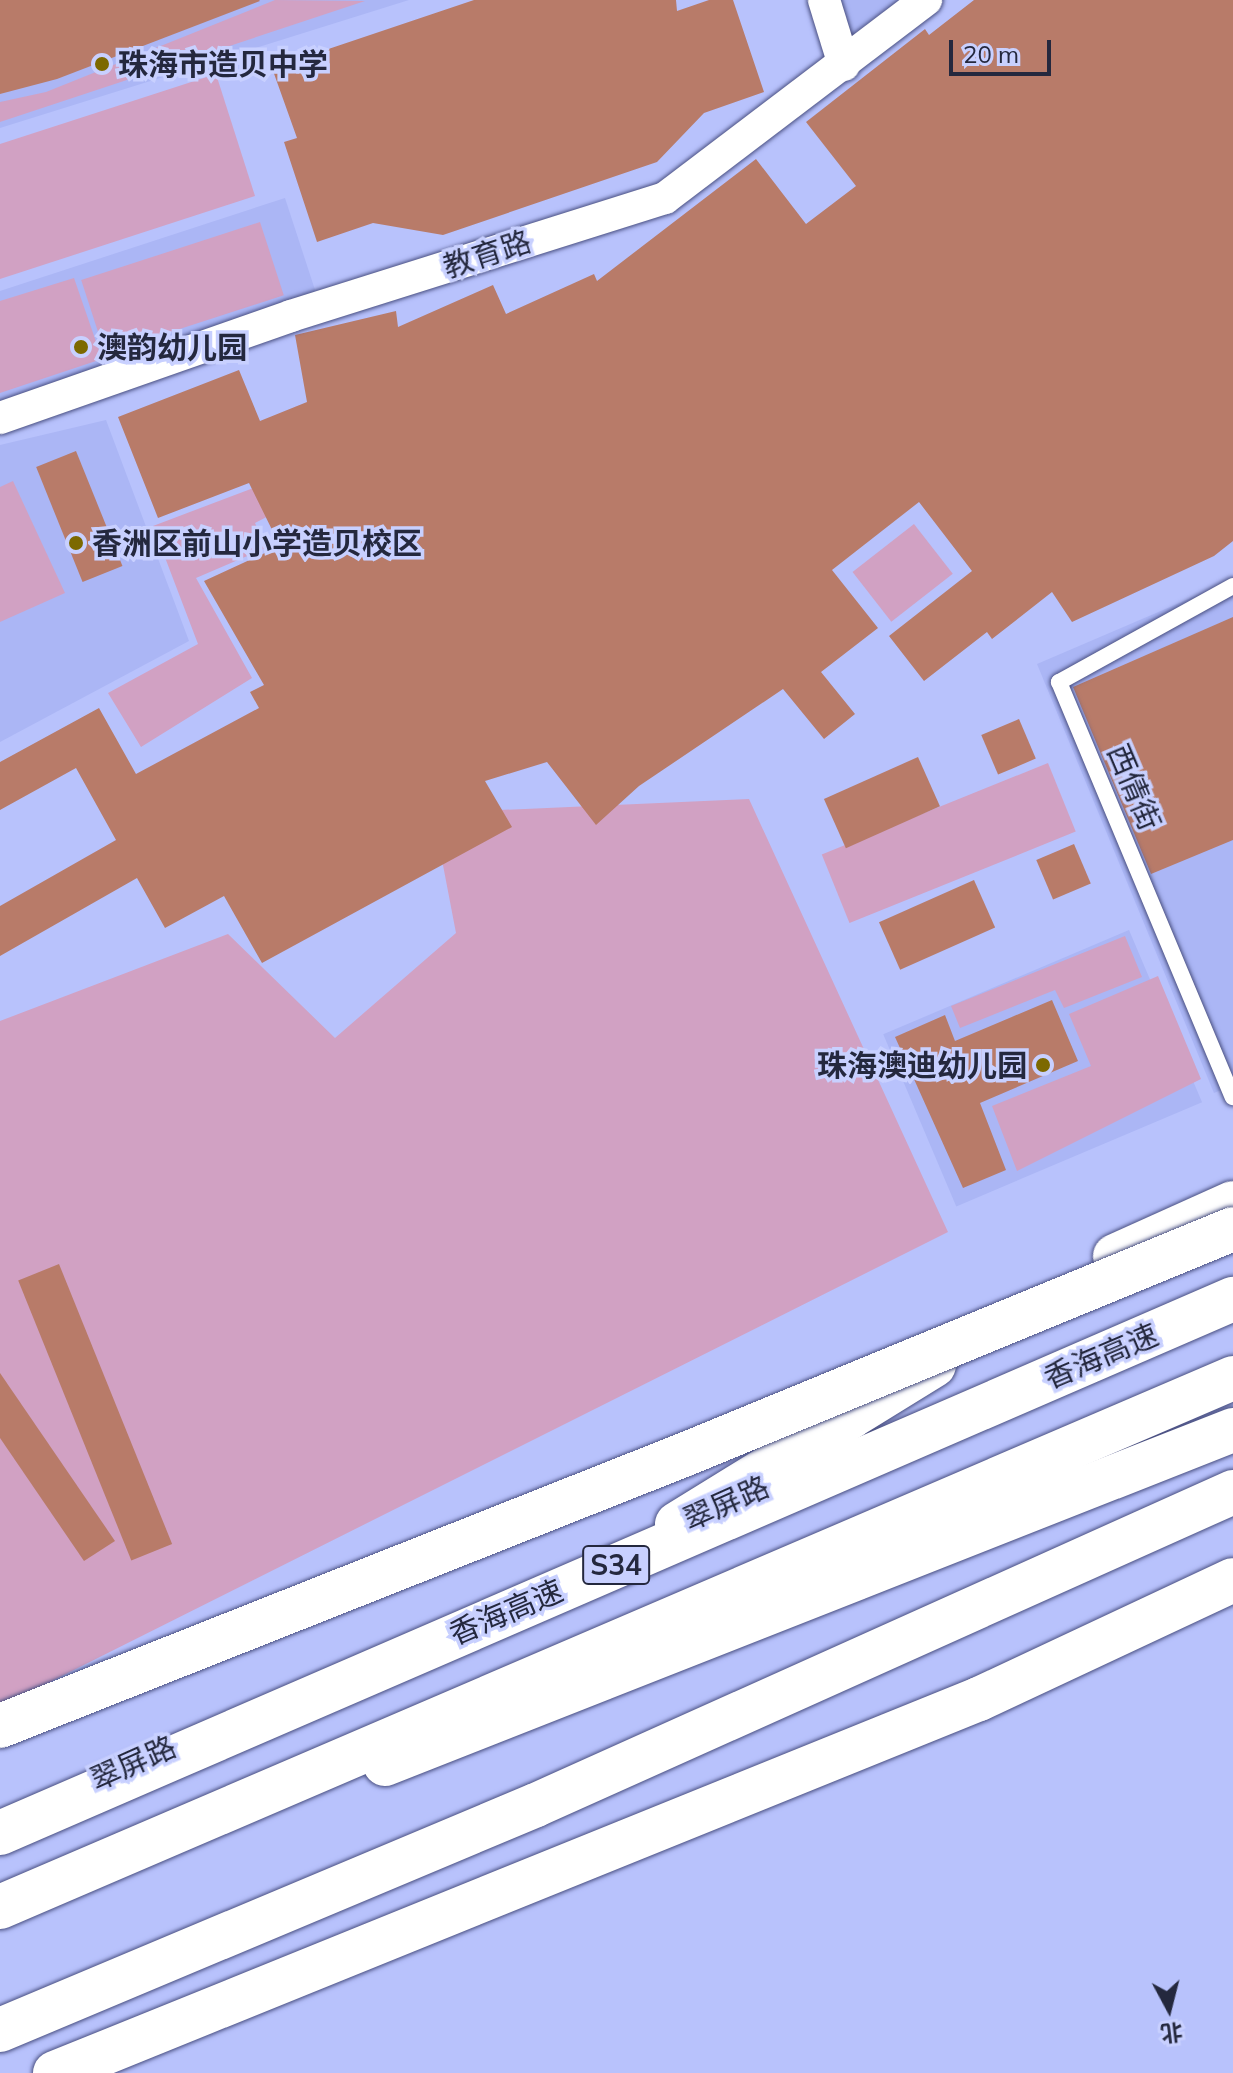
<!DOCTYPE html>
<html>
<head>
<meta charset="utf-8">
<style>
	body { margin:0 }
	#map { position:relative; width:1233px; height:2073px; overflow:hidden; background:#b8c2fc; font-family:Mulish,"Noto Sans SC",sans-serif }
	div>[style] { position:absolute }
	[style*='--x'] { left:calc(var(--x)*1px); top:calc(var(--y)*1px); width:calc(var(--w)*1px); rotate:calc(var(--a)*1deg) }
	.built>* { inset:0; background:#abb6f5; transform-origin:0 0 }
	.green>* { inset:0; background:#d1a1c3; transform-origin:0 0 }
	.building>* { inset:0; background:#b87b69; transform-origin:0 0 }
	.roads { filter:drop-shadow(0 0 2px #494f81) drop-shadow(0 0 2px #494f81) }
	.service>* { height:16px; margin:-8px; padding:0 8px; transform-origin:8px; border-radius:8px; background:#fff }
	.minor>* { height:32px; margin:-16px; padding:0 16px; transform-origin:16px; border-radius:16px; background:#fff }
	.secondary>* { height:44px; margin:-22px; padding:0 22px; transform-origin:22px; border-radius:22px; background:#fff }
	.trunk>* { height:44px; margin:-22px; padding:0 22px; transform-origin:22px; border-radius:22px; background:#fff }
	.motorway>* { height:44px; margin:-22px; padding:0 22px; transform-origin:22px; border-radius:22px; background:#fff }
	.bridges { filter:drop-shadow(0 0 2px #494f81) drop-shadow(0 0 2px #494f81) }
	.motorway-bridge>* { height:44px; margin:-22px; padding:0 22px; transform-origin:22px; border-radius:22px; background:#fff }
	.dots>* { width:22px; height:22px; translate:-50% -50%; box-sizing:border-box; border:4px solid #c8d0ff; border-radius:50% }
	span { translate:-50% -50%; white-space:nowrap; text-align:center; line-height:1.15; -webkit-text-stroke:7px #c8d0ff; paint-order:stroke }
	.shield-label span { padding:2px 6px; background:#c8d0ff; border:2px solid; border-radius:6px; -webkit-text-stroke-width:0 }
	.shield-label { font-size:28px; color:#24283e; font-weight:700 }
	.poi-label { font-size:30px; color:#24283e; font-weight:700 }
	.left { translate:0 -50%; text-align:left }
	.right { translate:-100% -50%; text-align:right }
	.street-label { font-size:30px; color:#24283e }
	.north { position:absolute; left:1129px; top:1969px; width:80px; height:80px; -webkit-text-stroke:6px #c8d0ff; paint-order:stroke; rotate:173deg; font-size:22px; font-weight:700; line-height:32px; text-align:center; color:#24283e }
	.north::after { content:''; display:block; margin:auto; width:28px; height:36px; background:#24283e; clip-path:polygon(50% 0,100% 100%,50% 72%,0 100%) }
	.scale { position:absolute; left:949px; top:40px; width:102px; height:36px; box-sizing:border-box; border:4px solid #24283e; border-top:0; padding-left:10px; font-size:24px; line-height:28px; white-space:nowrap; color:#24283e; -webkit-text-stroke:6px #c8d0ff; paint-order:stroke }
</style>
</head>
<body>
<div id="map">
	<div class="built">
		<div style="clip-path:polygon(0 0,409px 0,0 128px)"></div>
		<div style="clip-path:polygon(840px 0,899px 0,851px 35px)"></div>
		<div style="clip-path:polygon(285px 198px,316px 293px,0 404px,0 291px)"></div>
		<div style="clip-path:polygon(106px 420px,189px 641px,0 742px,0 445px)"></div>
		<div style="clip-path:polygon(1233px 580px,1233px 1085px,1214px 1093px,1037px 664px)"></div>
		<div style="left:1129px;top:930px;width:187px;height:267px;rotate:67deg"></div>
	</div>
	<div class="green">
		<div style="clip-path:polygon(275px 0,365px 1px,0 122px,0 102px,46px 92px)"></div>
		<div style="clip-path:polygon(216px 74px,255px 196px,0 279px,0 144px)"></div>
		<div style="left:260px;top:222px;width:77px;height:188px;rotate:72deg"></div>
		<div style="clip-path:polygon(74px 278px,102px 359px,0 393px,0 301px)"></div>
		<div style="clip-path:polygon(290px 474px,303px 498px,255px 523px,266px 548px,196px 578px,252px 678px,141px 747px,108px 693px,198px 644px,153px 526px)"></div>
		<div style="clip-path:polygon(13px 481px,65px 593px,0 622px,0 487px)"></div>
		<div style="left:914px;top:524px;width:63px;height:78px;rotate:52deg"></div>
		<div style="left:1048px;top:763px;width:74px;height:244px;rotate:68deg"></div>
		<div style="clip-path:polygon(749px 799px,948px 1232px,0 1707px,0 1021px,228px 934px,335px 1038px,456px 933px,433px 813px)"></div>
		<div style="clip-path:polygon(1125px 936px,1142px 977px,1064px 1008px,1055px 990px,960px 1028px,951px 1006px)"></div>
		<div style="clip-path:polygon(1158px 976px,1201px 1079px,1017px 1171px,992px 1106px,1091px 1066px,1069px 1014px)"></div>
	</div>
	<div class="building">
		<div style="clip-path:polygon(0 0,259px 0,260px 1px,57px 79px,0 94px)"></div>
		<div style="clip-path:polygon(474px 0,676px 0,677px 11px,709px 0,733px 0,764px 92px,704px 113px,657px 162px,443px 235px,373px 223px,317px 242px,284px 142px,297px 138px,272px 68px)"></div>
		<div style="clip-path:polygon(974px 0,1233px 0,1233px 541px,1214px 556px,1072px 622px,1052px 592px,992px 639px,987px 632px,924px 681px,889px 636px,972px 571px,919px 502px,832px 570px,878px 628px,821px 672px,855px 714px,824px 739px,783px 689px,639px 786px,596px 825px,547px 762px,485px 781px,512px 827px,262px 963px,224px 896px,165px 928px,137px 878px,0 956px,0 906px,116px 840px,76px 768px,0 810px,0 762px,99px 708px,136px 774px,259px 708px,250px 692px,264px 685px,204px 581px,280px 546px,249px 483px,158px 518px,118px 417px,239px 370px,260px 421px,307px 402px,295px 335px,396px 311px,398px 327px,493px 285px,506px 314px,594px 274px,597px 281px,756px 159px,806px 224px,856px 186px,806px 122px,925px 29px,929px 35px)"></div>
		<div style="left:76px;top:451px;width:124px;height:43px;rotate:68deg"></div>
		<div style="clip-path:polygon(1233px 617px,1233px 840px,1151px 874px,1073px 687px)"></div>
		<div style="left:1019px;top:719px;width:43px;height:41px;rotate:67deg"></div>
		<div style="left:918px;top:757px;width:54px;height:103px;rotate:66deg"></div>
		<div style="left:1074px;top:844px;width:43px;height:41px;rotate:67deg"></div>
		<div style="left:974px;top:880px;width:52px;height:104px;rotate:66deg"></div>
		<div style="clip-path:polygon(1052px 1000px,1078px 1061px,980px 1103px,1006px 1170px,963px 1188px,895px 1037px,945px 1015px,955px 1041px)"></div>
		<div style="left:59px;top:1264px;width:302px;height:44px;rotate:68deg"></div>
		<div style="clip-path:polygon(0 1373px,115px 1541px,84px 1561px,0 1438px)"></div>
	</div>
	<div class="roads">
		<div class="service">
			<div style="--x:1233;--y:586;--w:199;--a:151.1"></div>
			<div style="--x:1059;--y:682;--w:450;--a:67.3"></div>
		</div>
		<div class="minor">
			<div style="--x:824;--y:0;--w:68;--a:72.9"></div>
			<div style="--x:0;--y:418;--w:308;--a:-19.3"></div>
			<div style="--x:291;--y:316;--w:392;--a:-17.5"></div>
			<div style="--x:665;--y:198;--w:328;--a:-37.2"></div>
		</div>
		<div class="secondary">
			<div style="--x:677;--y:1524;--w:302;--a:-31.7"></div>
			<div style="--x:385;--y:1764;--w:911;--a:-21.5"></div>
		</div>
		<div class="trunk">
			<div style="--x:1115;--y:1256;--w:129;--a:-24.2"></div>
		</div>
		<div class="motorway">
			<div style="--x:0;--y:1833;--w:1344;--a:-23.42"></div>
			<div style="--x:0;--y:1907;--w:1342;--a:-23.22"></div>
			<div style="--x:0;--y:2030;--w:581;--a:-22.77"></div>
			<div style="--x:536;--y:1805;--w:764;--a:-24.18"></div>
			<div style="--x:55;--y:2073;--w:997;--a:-22.04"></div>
			<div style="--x:979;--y:1699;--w:280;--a:-25.1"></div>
		</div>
	</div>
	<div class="bridges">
		<div class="motorway-bridge">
			<div style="--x:0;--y:1726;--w:738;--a:-21.63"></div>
			<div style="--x:686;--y:1454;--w:591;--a:-22.36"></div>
		</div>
	</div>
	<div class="dots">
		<div style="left:102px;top:64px;background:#7c6900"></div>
		<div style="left:81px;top:347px;background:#7c6900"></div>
		<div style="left:76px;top:543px;background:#7c6900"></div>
		<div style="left:1043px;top:1065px;background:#7c6900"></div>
	</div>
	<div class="shield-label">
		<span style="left:616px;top:1565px">S34</span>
	</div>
	<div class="poi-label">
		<span class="left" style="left:118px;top:64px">珠海市造贝中学</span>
		<span class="left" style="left:97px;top:347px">澳韵幼儿园</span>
		<span class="left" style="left:92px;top:543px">香洲区前山小学造贝校区</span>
		<span class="right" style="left:1027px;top:1065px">珠海澳迪幼儿园</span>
	</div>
	<div class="street-label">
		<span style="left:487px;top:254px;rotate:-18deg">教育路</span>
		<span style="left:1134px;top:787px;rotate:67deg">西倩街</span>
		<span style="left:1101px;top:1356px;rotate:-23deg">香海高速</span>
		<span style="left:726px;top:1503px;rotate:-24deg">翠屏路</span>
		<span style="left:506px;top:1612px;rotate:-23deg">香海高速</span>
		<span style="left:133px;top:1763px;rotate:-24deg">翠屏路</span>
	</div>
	<div class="north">北</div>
	<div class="scale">20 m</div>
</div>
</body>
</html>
